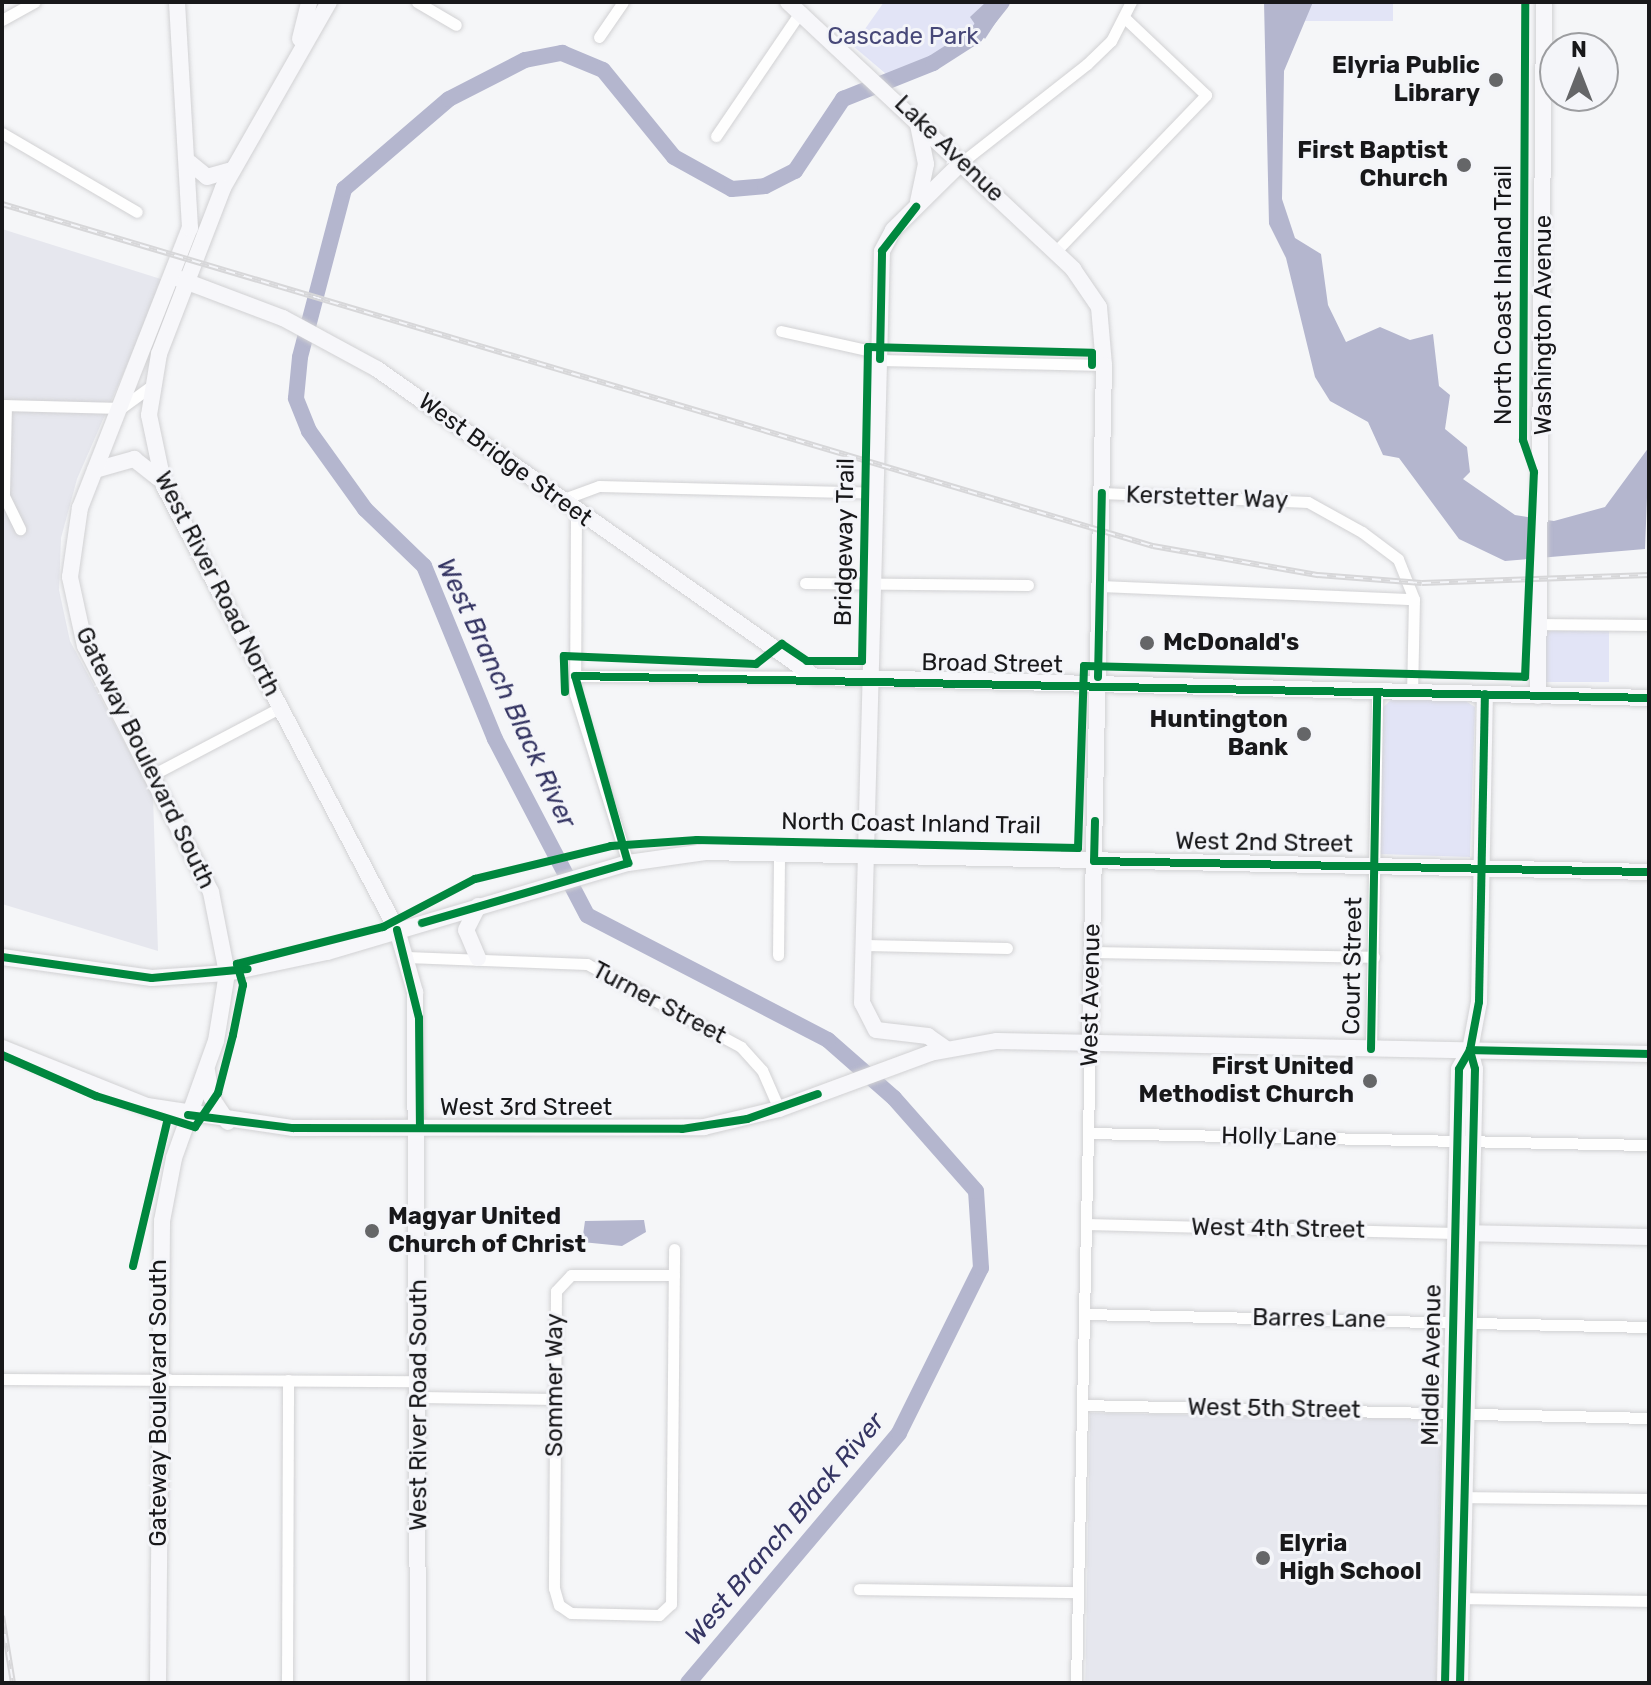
<!DOCTYPE html>
<html>
<head>
<meta charset="utf-8">
<style>
	body { margin:0 }
	#map { position:relative; width:1651px; height:1685px; overflow:hidden; background:#f5f6f8; font-family:Rubik,sans-serif }
	div>[style] { position:absolute }
	[style*='--x'] { left:calc(var(--x)*1px); top:calc(var(--y)*1px); width:calc(var(--w)*1px); rotate:calc(var(--a)*1deg) }
	.built>* { inset:0; background:#e6e7ee; transform-origin:0 0 }
	.green>* { inset:0; background:#e2e4f6; transform-origin:0 0 }
	.water>* { inset:0; background:#b4b6ce }
	.river>* { height:16px; margin:-8px; padding:0 8px; transform-origin:8px; border-radius:8px; background:#b4b6ce }
	.roads { filter:drop-shadow(0 0 2px #d1d1d3) drop-shadow(0 0 2px #d1d1d3) }
	.street>* { height:11px; margin:-5.5px; padding:0 5.5px; transform-origin:5.5px; border-radius:5.5px; background:#fefefe }
	.secondary>* { height:16px; margin:-8px; padding:0 8px; transform-origin:8px; border-radius:8px; background:#f7f7fa }
	.rail>* { height:6px; margin-top:-3px; transform-origin:0; background:repeating-linear-gradient(90deg,#f4f5f9 0 9px,#d7d7d9 0 18px); box-sizing:border-box; border-block:2px solid #d7d7d9 }
	.cycleway>* { height:8px; margin:-4px; padding:0 4px; transform-origin:4px; border-radius:4px; background:#00873e }
	.dots>* { width:22px; height:22px; translate:-50% -50%; box-sizing:border-box; border:4px solid #f4f5f9; border-radius:50% }
	span { translate:-50% -50%; white-space:nowrap; text-align:center; line-height:1.15; -webkit-text-stroke:6px #f4f5f9; paint-order:stroke }
	.park-label { font-size:24px; color:#474878 }
	.poi-label { font-size:24px; color:#18181a; font-weight:700 }
	.right { translate:-100% -50%; text-align:right }
	.left { translate:0 -50%; text-align:left }
	.street-label { font-size:24px; color:#18181a }
	.water-label { font-size:26px; color:#353563; font-style:italic }
	.frame { position:absolute; inset:0; border:4px solid #18181a; pointer-events:none }
	.north { position:absolute; left:1539px; top:32px; width:80px; height:80px; box-sizing:border-box; background:#f4f5f9; border:2px solid #9c9da0; border-radius:50%; rotate:0deg; font-size:22px; font-weight:700; line-height:32px; text-align:center; color:#18181a }
	.north::after { content:''; display:block; margin:auto; width:28px; height:36px; background:#656668; clip-path:polygon(50% 0,100% 100%,50% 72%,0 100%) }
</style>
</head>
<body>
<div id="map">
	<div class="built">
		<div style="clip-path:polygon(2px 229px,164px 280px,77px 479px,61px 538px,59px 590px,70px 641px,153px 796px,158px 951px,2px 904px)"></div>
		<div style="left:1090px;top:1413px;width:351px;height:270px;rotate:1deg"></div>
	</div>
	<div class="green">
		<div style="clip-path:polygon(884px 2px,1002px 2px,975px 36px,892px 79px,853px 46px)"></div>
		<div style="left:1281px;top:2px;width:112px;height:19px"></div>
		<div style="left:1544px;top:631px;width:65px;height:51px"></div>
		<div style="clip-path:polygon(1392px 699px,1464px 700px,1475px 707px,1470px 857px,1379px 854px,1381px 709px)"></div>
	</div>
	<div class="water">
		<div style="clip-path:polygon(986px 2px,1009px 2px,985px 39px,970px 17px)"></div>
		<div style="clip-path:polygon(1264px 2px,1313px 2px,1284px 71px,1282px 199px,1295px 238px,1321px 254px,1328px 305px,1346px 342px,1380px 327px,1410px 340px,1433px 334px,1439px 386px,1450px 395px,1445px 429px,1467px 447px,1470px 472px,1463px 479px,1515px 515px,1554px 521px,1605px 507px,1649px 447px,1645px 549px,1505px 561px,1459px 539px,1399px 458px,1383px 455px,1368px 422px,1330px 401px,1315px 377px,1286px 258px,1269px 224px)"></div>
		<div style="clip-path:polygon(644px 1220px,646px 1232px,622px 1246px,582px 1242px,585px 1221px)"></div>
	</div>
	<div class="river">
		<div style="--x:688;--y:1683;--w:327;--a:-49.8"></div>
		<div style="--x:899;--y:1433;--w:184;--a:-63.6"></div>
		<div style="--x:981;--y:1268;--w:77;--a:-93.7"></div>
		<div style="--x:976;--y:1191;--w:124;--a:-131.4"></div>
		<div style="--x:894;--y:1098;--w:88;--a:-138.7"></div>
		<div style="--x:828;--y:1040;--w:271;--a:-152.6"></div>
		<div style="--x:587;--y:915;--w:199;--a:-117.6"></div>
		<div style="--x:495;--y:739;--w:187;--a:-112.3"></div>
		<div style="--x:424;--y:566;--w:82;--a:-136"></div>
		<div style="--x:365;--y:509;--w:96;--a:-125.7"></div>
		<div style="--x:309;--y:431;--w:35;--a:-112"></div>
		<div style="--x:296;--y:398;--w:41;--a:-84.4"></div>
		<div style="--x:300;--y:357;--w:174;--a:-75.3"></div>
		<div style="--x:344;--y:189;--w:138;--a:-40.6"></div>
		<div style="--x:449;--y:99;--w:85;--a:-27.2"></div>
		<div style="--x:525;--y:60;--w:38;--a:-11"></div>
		<div style="--x:562;--y:53;--w:44;--a:22.5"></div>
		<div style="--x:603;--y:70;--w:112;--a:50.8"></div>
		<div style="--x:674;--y:157;--w:66;--a:28.9"></div>
		<div style="--x:732;--y:189;--w:33;--a:-5"></div>
		<div style="--x:765;--y:186;--w:34;--a:-27"></div>
		<div style="--x:795;--y:171;--w:87;--a:-56.3"></div>
		<div style="--x:843;--y:99;--w:97;--a:-21.8"></div>
		<div style="--x:933;--y:63;--w:50;--a:-32.7"></div>
		<div style="--x:975;--y:36;--w:43;--a:-51.5"></div>
	</div>
	<div class="roads">
		<div class="street">
			<div style="--x:417;--y:2;--w:45;--a:30.5"></div>
			<div style="--x:2;--y:20;--w:37;--a:-29"></div>
			<div style="--x:599;--y:37;--w:42;--a:-55.6"></div>
			<div style="--x:2;--y:133;--w:156;--a:30.3"></div>
			<div style="--x:716;--y:136;--w:151;--a:-55.8"></div>
			<div style="--x:962;--y:162;--w:159;--a:-38.1"></div>
			<div style="--x:1087;--y:64;--w:33;--a:-44"></div>
			<div style="--x:1111;--y:41;--w:44;--a:-62.9"></div>
			<div style="--x:1055;--y:252;--w:218;--a:-46.1"></div>
			<div style="--x:1206;--y:95;--w:112;--a:-136.5"></div>
			<div style="--x:781;--y:331;--w:101;--a:12.5"></div>
			<div style="--x:880;--y:360;--w:224;--a:1.3"></div>
			<div style="--x:2;--y:405;--w:119;--a:1.4"></div>
			<div style="--x:121;--y:408;--w:37;--a:-36"></div>
			<div style="--x:6;--y:405;--w:91;--a:91.3"></div>
			<div style="--x:4;--y:496;--w:37;--a:64"></div>
			<div style="--x:1102;--y:493;--w:206;--a:2.5"></div>
			<div style="--x:1308;--y:502;--w:62;--a:29.1"></div>
			<div style="--x:1362;--y:532;--w:45;--a:36.9"></div>
			<div style="--x:1398;--y:559;--w:43;--a:68.2"></div>
			<div style="--x:1414;--y:599;--w:94;--a:91.2"></div>
			<div style="--x:561;--y:500;--w:40;--a:-20.2"></div>
			<div style="--x:599;--y:486;--w:278;--a:1.4"></div>
			<div style="--x:576;--y:511;--w:183;--a:90.3"></div>
			<div style="--x:575;--y:694;--w:177;--a:72.6"></div>
			<div style="--x:805;--y:583;--w:223;--a:0.5"></div>
			<div style="--x:1100;--y:586;--w:314;--a:2.4"></div>
			<div style="--x:1539;--y:624;--w:110;--a:0.5"></div>
			<div style="--x:575;--y:676;--w:239;--a:0.2"></div>
			<div style="--x:152;--y:775;--w:144;--a:-27.8"></div>
			<div style="--x:865;--y:945;--w:142;--a:1.2"></div>
			<div style="--x:1092;--y:952;--w:282;--a:1"></div>
			<div style="--x:778;--y:955;--w:102;--a:-89.4"></div>
			<div style="--x:406;--y:957;--w:181;--a:2.2"></div>
			<div style="--x:587;--y:964;--w:175;--a:28.3"></div>
			<div style="--x:741;--y:1047;--w:31;--a:48"></div>
			<div style="--x:762;--y:1070;--w:43;--a:66.4"></div>
			<div style="--x:1371;--y:1049;--w:357;--a:-89"></div>
			<div style="--x:1088;--y:1133;--w:561;--a:1.23"></div>
			<div style="--x:1086;--y:1224;--w:369;--a:1.4"></div>
			<div style="--x:674;--y:1275;--w:103;--a:180"></div>
			<div style="--x:571;--y:1275;--w:22;--a:133"></div>
			<div style="--x:556;--y:1291;--w:297;--a:90.4"></div>
			<div style="--x:554;--y:1588;--w:18;--a:74"></div>
			<div style="--x:559;--y:1605;--w:14;--a:34"></div>
			<div style="--x:571;--y:1613;--w:88;--a:1.3"></div>
			<div style="--x:659;--y:1615;--w:16;--a:-43"></div>
			<div style="--x:671;--y:1604;--w:355;--a:-89.5"></div>
			<div style="--x:1084;--y:1314;--w:565;--a:1.32"></div>
			<div style="--x:2;--y:1379;--w:417;--a:0.3"></div>
			<div style="--x:419;--y:1397;--w:136;--a:0.8"></div>
			<div style="--x:1082;--y:1405;--w:567;--a:1.31"></div>
			<div style="--x:1457;--y:1497;--w:192;--a:0.6"></div>
			<div style="--x:859;--y:1589;--w:219;--a:0.8"></div>
			<div style="--x:1461;--y:1598;--w:188;--a:0.9"></div>
			<div style="--x:287;--y:1683;--w:303;--a:-89.8"></div>
			<div style="--x:1076;--y:1683;--w:640;--a:-88.75"></div>
		</div>
		<div class="secondary">
			<div style="--x:329;--y:2;--w:214;--a:119.7"></div>
			<div style="--x:223;--y:188;--w:178;--a:111.1"></div>
			<div style="--x:159;--y:354;--w:62;--a:99.3"></div>
			<div style="--x:149;--y:415;--w:73;--a:78.1"></div>
			<div style="--x:164;--y:486;--w:501;--a:62.31"></div>
			<div style="--x:397;--y:930;--w:65;--a:73.8"></div>
			<div style="--x:415;--y:992;--w:691;--a:89.75"></div>
			<div style="--x:788;--y:2;--w:391;--a:43.1"></div>
			<div style="--x:1073;--y:269;--w:46;--a:55.6"></div>
			<div style="--x:1099;--y:307;--w:58;--a:85.1"></div>
			<div style="--x:1104;--y:365;--w:678;--a:91.18"></div>
			<div style="--x:300;--y:39;--w:38;--a:-76"></div>
			<div style="--x:917;--y:120;--w:45;--a:78.4"></div>
			<div style="--x:926;--y:164;--w:39;--a:102"></div>
			<div style="--x:190;--y:163;--w:22;--a:39"></div>
			<div style="--x:207;--y:177;--w:25;--a:-16"></div>
			<div style="--x:177;--y:278;--w:113;--a:20.7"></div>
			<div style="--x:283;--y:318;--w:107;--a:28.5"></div>
			<div style="--x:377;--y:369;--w:535;--a:35.11"></div>
			<div style="--x:815;--y:677;--w:834;--a:1.44"></div>
			<div style="--x:95;--y:470;--w:41;--a:-15.8"></div>
			<div style="--x:134;--y:459;--w:31;--a:38"></div>
			<div style="--x:1538;--y:696;--w:694;--a:-89.5"></div>
			<div style="--x:2;--y:957;--w:151;--a:8"></div>
			<div style="--x:152;--y:978;--w:75;--a:-3.8"></div>
			<div style="--x:227;--y:973;--w:102;--a:-11.9"></div>
			<div style="--x:327;--y:952;--w:314;--a:-16.5"></div>
			<div style="--x:628;--y:863;--w:78;--a:-8.1"></div>
			<div style="--x:705;--y:852;--w:944;--a:1.21"></div>
			<div style="--x:478;--y:958;--w:30;--a:-113"></div>
			<div style="--x:466;--y:930;--w:27;--a:-63"></div>
			<div style="--x:2;--y:1048;--w:156;--a:21.8"></div>
			<div style="--x:147;--y:1106;--w:148;--a:8.6"></div>
			<div style="--x:293;--y:1128;--w:411;--a:-0.1"></div>
			<div style="--x:704;--y:1127;--w:77;--a:-13.5"></div>
			<div style="--x:779;--y:1109;--w:161;--a:-20.3"></div>
			<div style="--x:930;--y:1053;--w:68;--a:-10.2"></div>
			<div style="--x:997;--y:1041;--w:652;--a:1.14"></div>
			<div style="--x:945;--y:1048;--w:21;--a:-145"></div>
			<div style="--x:928;--y:1036;--w:52;--a:-173.4"></div>
			<div style="--x:876;--y:1030;--w:30;--a:-117"></div>
			<div style="--x:862;--y:1003;--w:752;--a:-88.48"></div>
			<div style="--x:882;--y:251;--w:24;--a:-62"></div>
			<div style="--x:893;--y:230;--w:97;--a:-44.6"></div>
			<div style="--x:207;--y:1071;--w:26;--a:81"></div>
			<div style="--x:211;--y:1097;--w:30;--a:56"></div>
			<div style="--x:1460;--y:1233;--w:189;--a:1.2"></div>
			<div style="--x:158;--y:1683;--w:462;--a:-89.5"></div>
			<div style="--x:162;--y:1221;--w:64;--a:-79.2"></div>
			<div style="--x:174;--y:1158;--w:124;--a:-70.3"></div>
			<div style="--x:216;--y:1041;--w:69;--a:-80.8"></div>
			<div style="--x:227;--y:973;--w:83;--a:-101.2"></div>
			<div style="--x:211;--y:892;--w:276;--a:-117.1"></div>
			<div style="--x:85;--y:646;--w:71;--a:-102.3"></div>
			<div style="--x:70;--y:577;--w:70;--a:-81.8"></div>
			<div style="--x:80;--y:508;--w:301;--a:-68.6"></div>
			<div style="--x:190;--y:228;--w:226;--a:-93.3"></div>
			<div style="--x:1445;--y:1683;--w:614;--a:-88.69"></div>
			<div style="--x:1459;--y:1069;--w:22;--a:-60"></div>
			<div style="--x:1460;--y:1683;--w:614;--a:-88.6"></div>
			<div style="--x:1475;--y:1069;--w:20;--a:-105"></div>
			<div style="--x:1470;--y:1050;--w:49;--a:-79.4"></div>
			<div style="--x:1479;--y:1002;--w:308;--a:-88.9"></div>
		</div>
	</div>
	<div class="rail">
		<div style="--x:2;--y:204;--w:1201;--a:16.55"></div>
		<div style="--x:1153;--y:546;--w:168;--a:10"></div>
		<div style="--x:1318;--y:575;--w:104;--a:4.4"></div>
		<div style="--x:1422;--y:583;--w:227;--a:-2"></div>
		<div style="--x:2;--y:1616;--w:68;--a:80.7"></div>
	</div>
	<div class="cycleway">
		<div style="--x:880;--y:359;--w:108;--a:-88.9"></div>
		<div style="--x:882;--y:251;--w:56;--a:-52.3"></div>
		<div style="--x:1098;--y:677;--w:184;--a:-88.8"></div>
		<div style="--x:565;--y:692;--w:36;--a:-92"></div>
		<div style="--x:564;--y:656;--w:192;--a:2.4"></div>
		<div style="--x:756;--y:664;--w:33;--a:-38"></div>
		<div style="--x:782;--y:644;--w:30;--a:34"></div>
		<div style="--x:807;--y:661;--w:55;--a:0"></div>
		<div style="--x:862;--y:661;--w:314;--a:-88.9"></div>
		<div style="--x:868;--y:347;--w:224;--a:1.5"></div>
		<div style="--x:1092;--y:353;--w:12;--a:90"></div>
		<div style="--x:1095;--y:821;--w:40;--a:91.4"></div>
		<div style="--x:1094;--y:861;--w:555;--a:1.14"></div>
		<div style="--x:422;--y:923;--w:215;--a:-16.2"></div>
		<div style="--x:628;--y:863;--w:194;--a:-105.8"></div>
		<div style="--x:575;--y:676;--w:1074;--a:1.17"></div>
		<div style="--x:397;--y:930;--w:91;--a:76"></div>
		<div style="--x:419;--y:1018;--w:110;--a:89.5"></div>
		<div style="--x:2;--y:957;--w:151;--a:8"></div>
		<div style="--x:152;--y:978;--w:96;--a:-5.4"></div>
		<div style="--x:1371;--y:1049;--w:357;--a:-89"></div>
		<div style="--x:1470;--y:1050;--w:179;--a:1.3"></div>
		<div style="--x:2;--y:1055;--w:103;--a:23.6"></div>
		<div style="--x:96;--y:1096;--w:104;--a:17.4"></div>
		<div style="--x:195;--y:1127;--w:41;--a:-55.9"></div>
		<div style="--x:218;--y:1093;--w:60;--a:-75.5"></div>
		<div style="--x:233;--y:1035;--w:51;--a:-78.7"></div>
		<div style="--x:243;--y:985;--w:22;--a:-106"></div>
		<div style="--x:237;--y:964;--w:151;--a:-14.2"></div>
		<div style="--x:383;--y:927;--w:104;--a:-27.6"></div>
		<div style="--x:475;--y:879;--w:140;--a:-13.6"></div>
		<div style="--x:611;--y:846;--w:86;--a:-4"></div>
		<div style="--x:697;--y:840;--w:381;--a:1.2"></div>
		<div style="--x:1078;--y:848;--w:182;--a:-88.1"></div>
		<div style="--x:1084;--y:666;--w:441;--a:1.4"></div>
		<div style="--x:1525;--y:677;--w:205;--a:-87.5"></div>
		<div style="--x:1534;--y:472;--w:34;--a:-109"></div>
		<div style="--x:1523;--y:440;--w:438;--a:-89.7"></div>
		<div style="--x:188;--y:1115;--w:106;--a:7.1"></div>
		<div style="--x:293;--y:1128;--w:389;--a:0.1"></div>
		<div style="--x:682;--y:1129;--w:66;--a:-8.7"></div>
		<div style="--x:747;--y:1119;--w:75;--a:-19.4"></div>
		<div style="--x:133;--y:1266;--w:148;--a:-76.7"></div>
		<div style="--x:1445;--y:1683;--w:614;--a:-88.69"></div>
		<div style="--x:1459;--y:1069;--w:22;--a:-60"></div>
		<div style="--x:1460;--y:1683;--w:614;--a:-88.6"></div>
		<div style="--x:1475;--y:1069;--w:20;--a:-105"></div>
		<div style="--x:1470;--y:1050;--w:49;--a:-79.4"></div>
		<div style="--x:1479;--y:1002;--w:308;--a:-88.9"></div>
	</div>
	<div class="dots">
		<div style="left:1496px;top:80px;background:#656668"></div>
		<div style="left:1464px;top:165px;background:#656668"></div>
		<div style="left:1147px;top:643px;background:#656668"></div>
		<div style="left:1304px;top:734px;background:#656668"></div>
		<div style="left:1370px;top:1081px;background:#656668"></div>
		<div style="left:372px;top:1231px;background:#656668"></div>
		<div style="left:1263px;top:1558px;background:#656668"></div>
	</div>
	<div class="park-label">
		<span style="left:903px;top:37px">Cascade Park</span>
	</div>
	<div class="poi-label">
		<span class="right" style="left:1480px;top:80px">Elyria Public<br>Library</span>
		<span class="right" style="left:1448px;top:165px">First Baptist<br>Church</span>
		<span class="left" style="left:1163px;top:643px">McDonald's</span>
		<span class="right" style="left:1288px;top:734px">Huntington<br>Bank</span>
		<span class="right" style="left:1354px;top:1081px">First United<br>Methodist Church</span>
		<span class="left" style="left:388px;top:1231px">Magyar United<br>Church of Christ</span>
		<span class="left" style="left:1279px;top:1558px">Elyria<br>High School</span>
	</div>
	<div class="street-label">
		<span style="left:949px;top:149px;rotate:44deg">Lake Avenue</span>
		<span style="left:1504px;top:295px;rotate:-90deg">North Coast Inland Trail</span>
		<span style="left:1544px;top:325px;rotate:-90deg">Washington Avenue</span>
		<span style="left:505px;top:460px;rotate:36deg">West Bridge Street</span>
		<span style="left:1207px;top:498px;rotate:2deg">Kerstetter Way</span>
		<span style="left:845px;top:542px;rotate:-89deg">Bridgeway Trail</span>
		<span style="left:217px;top:584px;rotate:63deg">West River Road North</span>
		<span style="left:992px;top:664px;rotate:1deg">Broad Street</span>
		<span style="left:145px;top:758px;rotate:64deg">Gateway Boulevard South</span>
		<span style="left:911px;top:824px;rotate:1deg">North Coast Inland Trail</span>
		<span style="left:1264px;top:843px;rotate:1deg">West 2nd Street</span>
		<span style="left:1353px;top:966px;rotate:-89deg">Court Street</span>
		<span style="left:1091px;top:995px;rotate:-89deg">West Avenue</span>
		<span style="left:659px;top:1003px;rotate:28deg">Turner Street</span>
		<span style="left:526px;top:1108px">West 3rd Street</span>
		<span style="left:1279px;top:1137px;rotate:1deg">Holly Lane</span>
		<span style="left:1278px;top:1229px;rotate:1deg">West 4th Street</span>
		<span style="left:1319px;top:1319px;rotate:1deg">Barres Lane</span>
		<span style="left:1432px;top:1365px;rotate:-89deg">Middle Avenue</span>
		<span style="left:555px;top:1385px;rotate:-90deg">Sommer Way</span>
		<span style="left:159px;top:1403px;rotate:-90deg">Gateway Boulevard South</span>
		<span style="left:419px;top:1405px;rotate:-90deg">West River Road South</span>
		<span style="left:1274px;top:1409px;rotate:1deg">West 5th Street</span>
	</div>
	<div class="water-label">
		<span style="left:506px;top:693px;rotate:65deg">West Branch Black River</span>
		<span style="left:785px;top:1529px;rotate:-50deg">West Branch Black River</span>
	</div>
	<div class="frame"></div>
	<div class="north">N</div>
</div>
</body>
</html>
